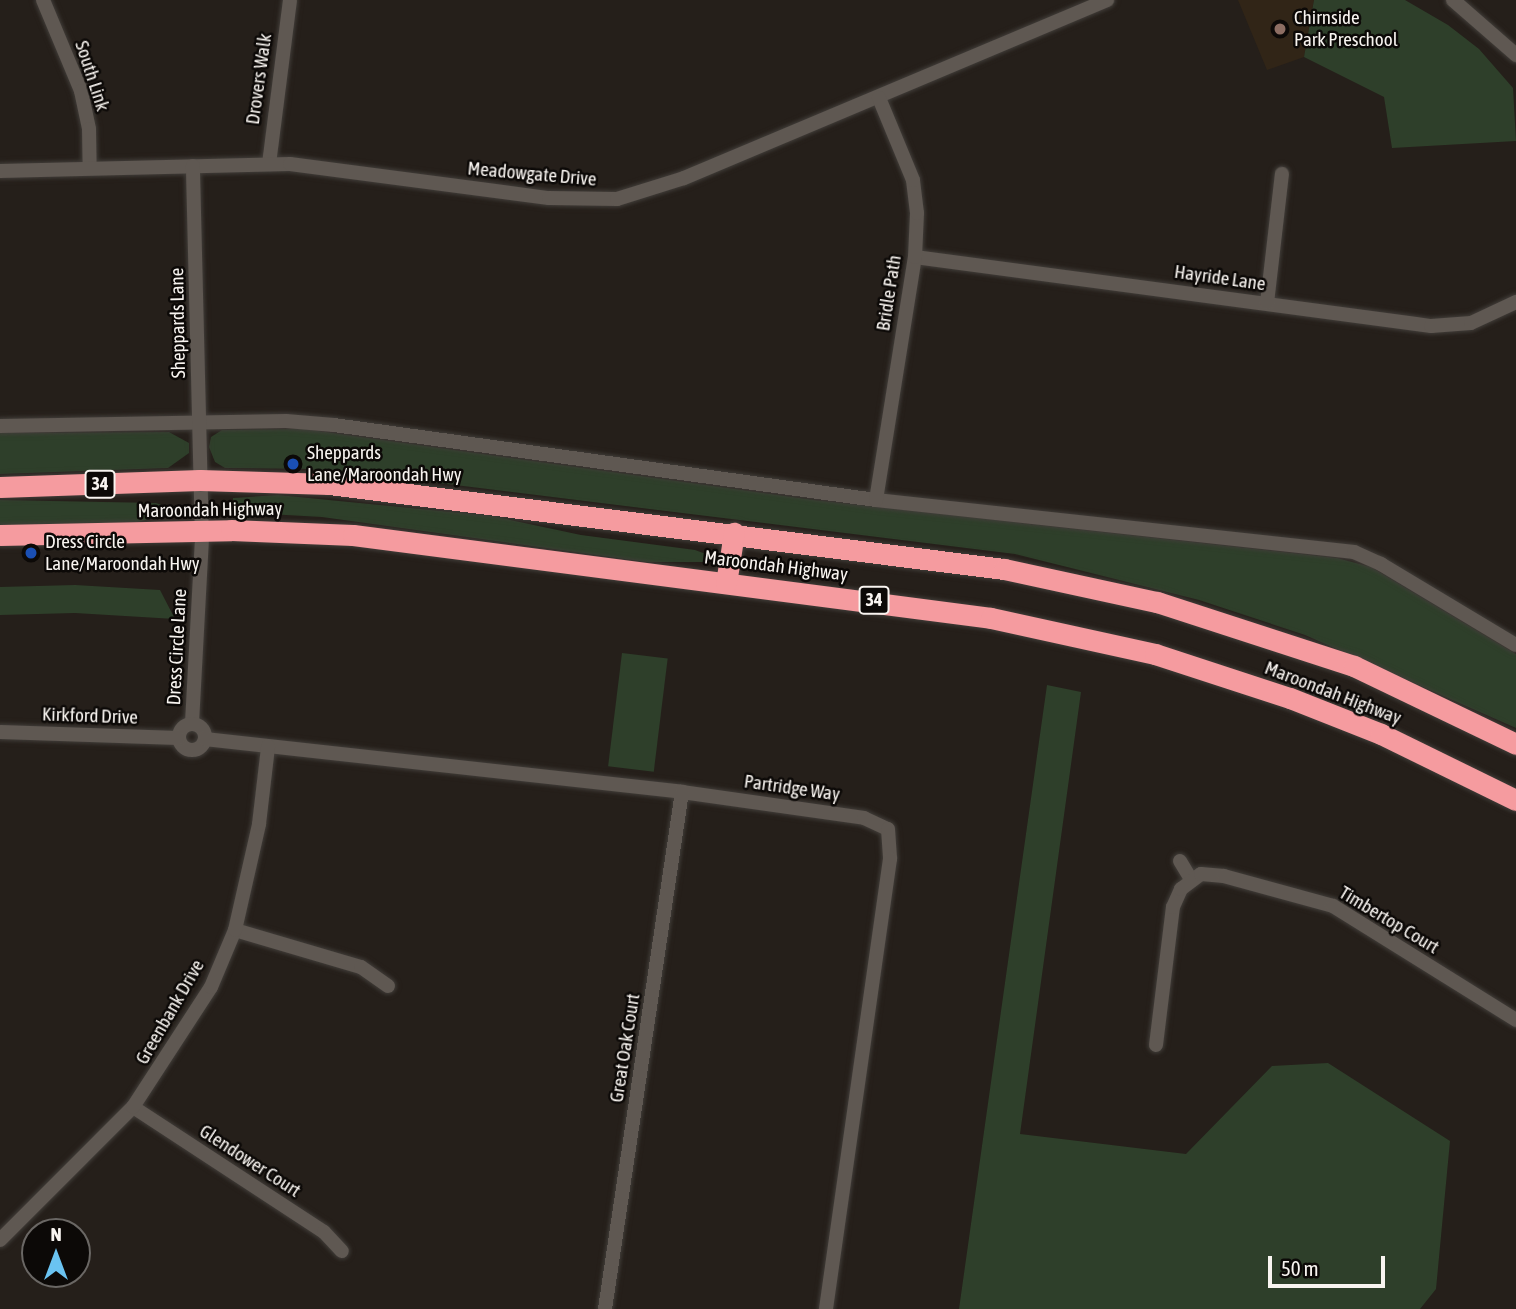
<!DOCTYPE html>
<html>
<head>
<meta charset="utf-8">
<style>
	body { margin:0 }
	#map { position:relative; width:1516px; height:1309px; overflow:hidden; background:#251f1a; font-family:"Asap Condensed",sans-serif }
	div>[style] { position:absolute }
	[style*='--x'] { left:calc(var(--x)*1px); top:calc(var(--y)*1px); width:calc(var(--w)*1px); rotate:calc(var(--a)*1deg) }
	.education>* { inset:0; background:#312517 }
	.green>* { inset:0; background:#2e3f2a; transform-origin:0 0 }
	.roads { filter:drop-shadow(0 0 2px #413d39) drop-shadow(0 0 2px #413d39) }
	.street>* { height:14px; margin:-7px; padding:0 7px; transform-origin:7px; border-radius:7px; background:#5f5852 }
	.street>.ring { margin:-7px; padding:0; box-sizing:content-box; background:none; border:14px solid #5f5852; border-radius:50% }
	.highway>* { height:21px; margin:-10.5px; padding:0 10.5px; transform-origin:10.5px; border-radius:10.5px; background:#f59b9f }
	.dots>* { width:19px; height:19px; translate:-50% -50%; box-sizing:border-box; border:4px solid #0c0907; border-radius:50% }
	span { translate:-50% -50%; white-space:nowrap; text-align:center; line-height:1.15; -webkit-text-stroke:5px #0c0907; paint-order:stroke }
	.shield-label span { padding:2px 5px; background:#0c0907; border:2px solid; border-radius:5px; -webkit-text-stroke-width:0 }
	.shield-label { font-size:18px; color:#f8f4f0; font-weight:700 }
	.poi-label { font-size:19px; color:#f8f4f0 }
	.left { translate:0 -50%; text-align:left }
	.street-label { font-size:19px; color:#f8f4f0 }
	.north { position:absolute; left:21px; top:1218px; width:70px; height:70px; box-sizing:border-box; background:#0c0907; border:2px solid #6a6764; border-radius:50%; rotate:0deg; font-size:19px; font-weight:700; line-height:28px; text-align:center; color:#f8f4f0 }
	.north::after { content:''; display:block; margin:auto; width:24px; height:32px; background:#6ac3f1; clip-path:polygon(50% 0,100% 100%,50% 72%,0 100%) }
	.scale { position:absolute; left:1268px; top:1256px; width:117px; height:32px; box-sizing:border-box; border:4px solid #f8f4f0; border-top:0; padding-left:9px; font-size:21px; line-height:24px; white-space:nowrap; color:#f8f4f0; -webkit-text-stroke:5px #0c0907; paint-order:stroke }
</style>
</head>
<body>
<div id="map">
	<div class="education">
		<div style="clip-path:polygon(1238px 0,1314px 0,1304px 57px,1267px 70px)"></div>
	</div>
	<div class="green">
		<div style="clip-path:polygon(1314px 0,1405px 0,1448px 25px,1479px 49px,1513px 88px,1516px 141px,1392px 148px,1384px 97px,1304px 57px)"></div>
		<div style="clip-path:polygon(304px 429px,814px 500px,1337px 558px,1371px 567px,1516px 654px,1516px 728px,1305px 635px,1199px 600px,1015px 554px,422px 481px,308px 469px,225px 468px,215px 462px,209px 447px,211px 437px,222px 430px)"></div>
		<div style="clip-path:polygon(169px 432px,189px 443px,189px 453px,168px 468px,0 474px,0 433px)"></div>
		<div style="clip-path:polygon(278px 495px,492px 516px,581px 535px,695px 550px,714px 557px,712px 562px,647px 562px,322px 517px,233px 512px,233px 498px)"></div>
		<div style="clip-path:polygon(0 500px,156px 503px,178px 511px,138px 522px,0 527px)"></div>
		<div style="clip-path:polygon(75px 585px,160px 590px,175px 619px,75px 613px,0 615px,0 587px)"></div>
		<div style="left:622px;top:653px;width:46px;height:114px;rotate:7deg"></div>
		<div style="clip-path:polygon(1047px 685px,1081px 692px,1020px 1134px,1186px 1154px,1272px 1066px,1328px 1063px,1450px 1141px,1436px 1289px,1420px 1309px,959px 1309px)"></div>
	</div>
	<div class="roads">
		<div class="street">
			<div style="--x:43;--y:0;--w:99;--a:67.3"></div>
			<div style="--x:81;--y:91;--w:39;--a:78"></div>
			<div style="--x:89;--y:129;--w:39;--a:89"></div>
			<div style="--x:1453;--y:0;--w:84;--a:41.1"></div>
			<div style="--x:269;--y:164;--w:165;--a:-82.7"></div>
			<div style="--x:0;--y:171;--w:290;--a:-1.4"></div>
			<div style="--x:290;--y:164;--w:261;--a:7.5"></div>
			<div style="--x:549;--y:198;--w:68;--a:0.8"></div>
			<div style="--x:617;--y:199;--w:70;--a:-17.4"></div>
			<div style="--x:684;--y:178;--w:459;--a:-22.8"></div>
			<div style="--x:915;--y:257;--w:521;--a:7.62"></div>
			<div style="--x:1431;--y:326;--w:40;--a:-4.3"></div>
			<div style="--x:1471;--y:323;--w:50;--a:-25"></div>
			<div style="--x:1267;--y:303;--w:130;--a:-83.4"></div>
			<div style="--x:0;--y:426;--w:286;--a:-1"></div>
			<div style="--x:286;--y:421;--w:48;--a:4.8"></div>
			<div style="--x:334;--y:425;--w:547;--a:7.88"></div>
			<div style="--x:876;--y:500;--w:481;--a:6.2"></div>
			<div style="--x:1354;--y:552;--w:30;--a:24"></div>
			<div style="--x:1381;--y:564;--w:157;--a:31"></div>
			<div style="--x:876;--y:500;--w:246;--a:-80.9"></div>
			<div style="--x:915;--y:257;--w:44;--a:-87.4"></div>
			<div style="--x:917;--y:213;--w:33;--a:-97"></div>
			<div style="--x:913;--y:180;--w:89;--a:-112.5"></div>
			<div style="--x:192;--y:723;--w:184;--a:-86.9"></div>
			<div style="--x:202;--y:539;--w:373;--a:-91.4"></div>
			<div class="ring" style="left:179px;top:724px;width:12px;height:12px"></div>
			<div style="--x:0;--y:732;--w:179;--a:1.9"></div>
			<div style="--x:205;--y:739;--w:480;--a:6.3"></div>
			<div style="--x:682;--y:792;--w:184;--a:8.1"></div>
			<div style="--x:864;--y:818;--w:26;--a:25"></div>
			<div style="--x:888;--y:829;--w:30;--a:86"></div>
			<div style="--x:890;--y:859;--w:455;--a:98.1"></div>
			<div style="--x:1180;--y:861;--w:21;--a:59"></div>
			<div style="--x:235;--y:930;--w:131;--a:16.4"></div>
			<div style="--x:361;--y:967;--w:33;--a:35"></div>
			<div style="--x:1156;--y:1045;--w:139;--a:-83"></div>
			<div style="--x:1173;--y:907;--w:20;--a:-66"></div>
			<div style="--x:1181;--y:889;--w:25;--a:-37"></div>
			<div style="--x:1201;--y:874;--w:23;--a:5"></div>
			<div style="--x:1224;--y:876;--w:113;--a:15.4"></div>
			<div style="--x:1333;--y:906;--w:216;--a:31.9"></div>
			<div style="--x:133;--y:1107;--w:228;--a:33.2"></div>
			<div style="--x:324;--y:1232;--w:26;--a:47"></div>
			<div style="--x:0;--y:1240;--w:188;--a:-45"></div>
			<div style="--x:133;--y:1107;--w:143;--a:-57"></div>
			<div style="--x:211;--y:987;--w:62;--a:-67.2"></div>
			<div style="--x:235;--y:930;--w:109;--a:-77.2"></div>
			<div style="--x:259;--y:824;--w:78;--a:-83.3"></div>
			<div style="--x:605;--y:1309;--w:523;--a:-81.53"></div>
		</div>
		<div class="highway">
			<div style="--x:0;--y:487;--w:200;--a:-2"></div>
			<div style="--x:200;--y:480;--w:129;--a:1.8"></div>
			<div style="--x:329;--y:484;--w:680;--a:7.18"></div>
			<div style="--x:1004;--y:569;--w:157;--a:12.2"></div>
			<div style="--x:1157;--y:602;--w:207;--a:18"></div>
			<div style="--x:1354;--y:666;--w:180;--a:25.7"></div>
			<div style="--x:0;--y:535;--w:231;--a:-1.2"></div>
			<div style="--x:231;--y:530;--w:122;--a:2.3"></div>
			<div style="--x:353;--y:535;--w:643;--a:7.41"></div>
			<div style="--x:991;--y:618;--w:168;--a:12.4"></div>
			<div style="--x:1155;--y:654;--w:142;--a:18.1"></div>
			<div style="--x:1290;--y:698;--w:98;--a:21.6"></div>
			<div style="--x:1381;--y:734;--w:150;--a:26.1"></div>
			<div style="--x:726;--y:583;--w:51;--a:-80.9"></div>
		</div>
	</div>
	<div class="dots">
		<div style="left:1280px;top:29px;background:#8d6e63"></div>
		<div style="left:293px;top:464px;background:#1a4fb4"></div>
		<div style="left:31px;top:553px;background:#1a4fb4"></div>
	</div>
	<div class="shield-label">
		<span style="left:100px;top:484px">34</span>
		<span style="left:874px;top:600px">34</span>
	</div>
	<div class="poi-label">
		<span class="left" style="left:1294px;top:29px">Chirnside<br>Park Preschool</span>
		<span class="left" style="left:307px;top:464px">Sheppards<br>Lane/Maroondah Hwy</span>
		<span class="left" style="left:45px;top:553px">Dress Circle<br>Lane/Maroondah Hwy</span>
	</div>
	<div class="street-label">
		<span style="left:92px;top:76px;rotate:72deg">South Link</span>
		<span style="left:259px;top:79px;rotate:-82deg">Drovers Walk</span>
		<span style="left:532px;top:174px;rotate:5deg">Meadowgate Drive</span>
		<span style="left:1220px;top:278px;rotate:8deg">Hayride Lane</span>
		<span style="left:889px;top:293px;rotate:-81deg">Bridle Path</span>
		<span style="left:178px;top:323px;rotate:-91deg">Sheppards Lane</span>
		<span style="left:210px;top:510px;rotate:-1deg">Maroondah Highway</span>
		<span style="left:776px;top:566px;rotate:7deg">Maroondah Highway</span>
		<span style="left:177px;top:647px;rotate:-87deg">Dress Circle Lane</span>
		<span style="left:1333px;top:693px;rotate:21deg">Maroondah Highway</span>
		<span style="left:90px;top:716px;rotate:2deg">Kirkford Drive</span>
		<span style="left:792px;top:788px;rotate:8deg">Partridge Way</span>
		<span style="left:1389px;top:920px;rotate:31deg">Timbertop Court</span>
		<span style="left:170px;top:1012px;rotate:-60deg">Greenbank Drive</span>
		<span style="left:625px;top:1048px;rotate:-81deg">Great Oak Court</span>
		<span style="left:250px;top:1161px;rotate:33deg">Glendower Court</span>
	</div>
	<div class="north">N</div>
	<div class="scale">50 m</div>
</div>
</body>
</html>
